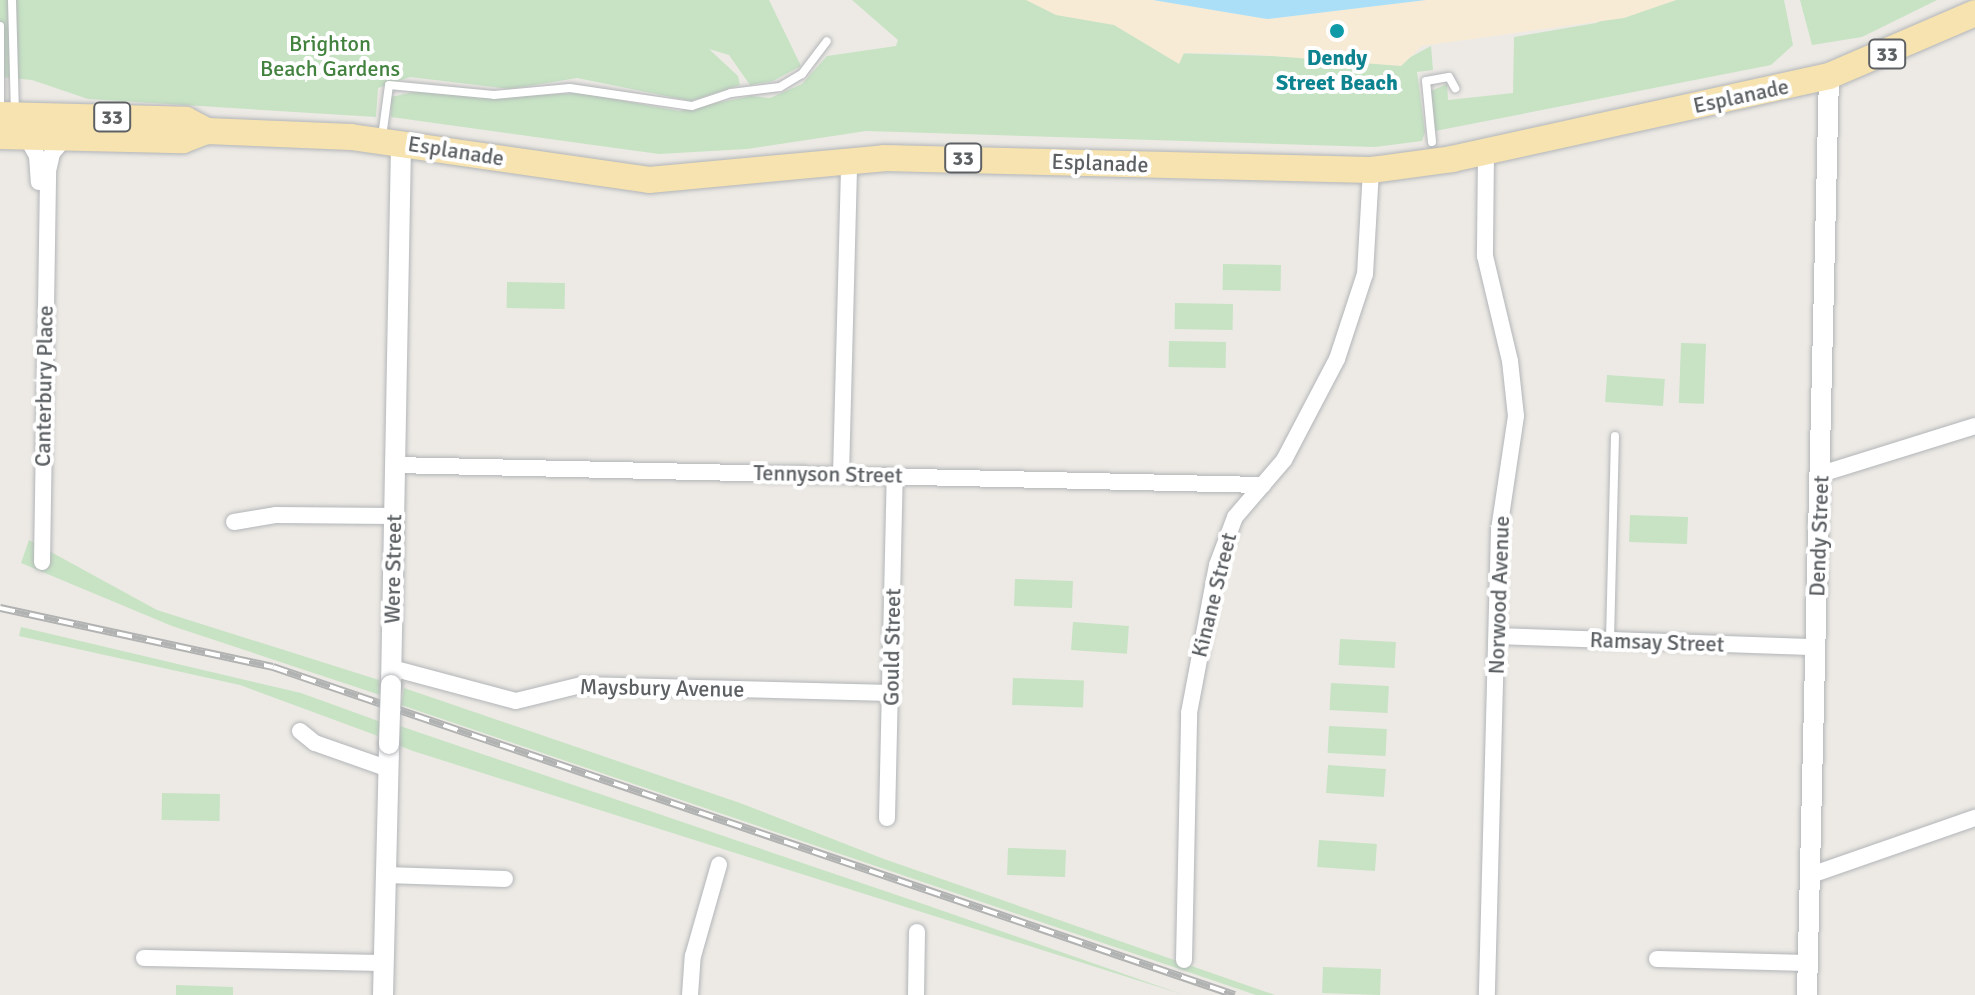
<!DOCTYPE html>
<html>
<head>
<meta charset="utf-8">
<style>
	body { margin:0 }
	#map { position:relative; width:1975px; height:995px; overflow:hidden; background:#edeae5; font-family:Signika,sans-serif }
	div>[style] { position:absolute }
	[style*='--x'] { left:calc(var(--x)*1px); top:calc(var(--y)*1px); width:calc(var(--w)*1px); rotate:calc(var(--a)*1deg) }
	.green>* { inset:0; background:#c7e3c4; transform-origin:0 0 }
	.sand>* { inset:0; background:#f7ebd6 }
	.water>* { inset:0; background:#abdff7 }
	.roads { filter:drop-shadow(0 0 2px #b2b5b8) drop-shadow(0 0 2px #b2b5b8) }
	.service>* { height:8px; margin:-4px; padding:0 4px; transform-origin:4px; border-radius:4px; background:#fff }
	.minor>* { height:16px; margin:-8px; padding:0 8px; transform-origin:8px; border-radius:8px; background:#fff }
	.tertiary>* { height:20px; margin:-10px; padding:0 10px; transform-origin:10px; border-radius:10px; background:#fff }
	.primary>* { height:26px; margin:-13px; padding:0 13px; transform-origin:13px; border-radius:13px; background:#f7e3b0 }
	.rail>* { height:8px; margin-top:-4px; transform-origin:0; background:repeating-linear-gradient(90deg,#fff 0 15px,#b1b2b2 0 30px); box-sizing:border-box; border-block:2px solid #b1b2b2 }
	.bridges { filter:drop-shadow(0 0 2px #b2b5b8) drop-shadow(0 0 2px #b2b5b8) }
	.tertiary-bridge>* { height:20px; margin:-10px; padding:0 10px; transform-origin:10px; border-radius:10px; background:#fff }
	.dots>* { width:22px; height:22px; translate:-50% -50%; box-sizing:border-box; border:4px solid #fff; border-radius:50% }
	span { translate:-50% -50%; white-space:nowrap; text-align:center; line-height:1.15; -webkit-text-stroke:8px #fff; paint-order:stroke }
	.shield-label span { padding:2px 6px; background:#fff; border:2px solid; border-radius:6px; -webkit-text-stroke-width:0 }
	.shield-label { font-size:20px; color:#5d6164; font-weight:700 }
	.park-label { font-size:22px; color:#42823e }
	.culture-label { font-size:22px; color:#0d838f; font-weight:700 }
	.street-label { font-size:22px; color:#5d6164 }
</style>
</head>
<body>
<div id="map">
	<div class="green">
		<div style="clip-path:polygon(0 0,769px 0,801px 66px,773px 81px,750px 85px,729px 55px,709px 49px,738px 76px,740px 85px,691px 101px,577px 78px,510px 89px,410px 77px,378px 88px,376px 117px,88px 99px,32px 80px,0 77px)"></div>
		<div style="clip-path:polygon(852px 0,1030px 0,1101px 17px,1171px 53px,1405px 60px,1431px 46px,1433px 70px,1417px 72px,1425px 132px,1422px 141px,1375px 147px,866px 131px,747px 149px,659px 154px,391px 117px,391px 97px,418px 91px,480px 98px,580px 93px,679px 111px,751px 96px,770px 98px,802px 84px,827px 56px,896px 46px,898px 40px)"></div>
		<div style="clip-path:polygon(1650px 0,1645px 10px,1676px 0,1784px 0,1793px 45px,1771px 65px,1435px 131px,1431px 91px,1447px 84px,1448px 100px,1513px 93px,1514px 37px,1596px 23px)"></div>
		<div style="clip-path:polygon(1800px 0,1937px 0,1862px 37px,1812px 45px)"></div>
		<div style="left:1223px;top:264px;width:58px;height:26px;rotate:1deg"></div>
		<div style="left:507px;top:282px;width:58px;height:26px;rotate:1deg"></div>
		<div style="left:1175px;top:303px;width:58px;height:26px;rotate:1deg"></div>
		<div style="left:1169px;top:341px;width:57px;height:26px;rotate:1deg"></div>
		<div style="left:1681px;top:343px;width:25px;height:60px;rotate:2deg"></div>
		<div style="left:1607px;top:375px;width:58px;height:27px;rotate:4deg"></div>
		<div style="left:1630px;top:515px;width:58px;height:27px;rotate:2deg"></div>
		<div style="clip-path:polygon(29px 540px,157px 610px,379px 680px,380px 695px,172px 626px,21px 563px)"></div>
		<div style="left:1015px;top:579px;width:58px;height:27px;rotate:2deg"></div>
		<div style="left:1073px;top:622px;width:56px;height:28px;rotate:4deg"></div>
		<div style="clip-path:polygon(21px 627px,301px 693px,381px 722px,378px 736px,240px 685px,19px 636px)"></div>
		<div style="left:1340px;top:639px;width:56px;height:26px;rotate:3deg"></div>
		<div style="left:1013px;top:678px;width:71px;height:27px;rotate:2deg"></div>
		<div style="left:1331px;top:683px;width:58px;height:27px;rotate:3deg"></div>
		<div style="clip-path:polygon(404px 688px,740px 803px,884px 859px,1275px 995px,1256px 995px,401px 705px)"></div>
		<div style="clip-path:polygon(400px 726px,929px 906px,1184px 995px,413px 751px,400px 746px)"></div>
		<div style="left:1329px;top:726px;width:58px;height:27px;rotate:3deg"></div>
		<div style="left:1328px;top:765px;width:58px;height:28px;rotate:4deg"></div>
		<div style="left:162px;top:793px;width:58px;height:27px;rotate:1deg"></div>
		<div style="left:1319px;top:840px;width:58px;height:27px;rotate:4deg"></div>
		<div style="left:1008px;top:848px;width:58px;height:27px;rotate:2deg"></div>
		<div style="left:1323px;top:967px;width:58px;height:26px;rotate:2deg"></div>
		<div style="clip-path:polygon(176px 985px,233px 987px,233px 995px,176px 995px)"></div>
	</div>
	<div class="sand">
		<div style="clip-path:polygon(1026px 0,1153px 0,1267px 19px,1426px 0,1676px 0,1624px 18px,1422px 46px,1401px 66px,1235px 53px,1184px 53px,1179px 64px,1114px 25px,1056px 15px)"></div>
	</div>
	<div class="water">
		<div style="clip-path:polygon(1153px 0,1426px 0,1267px 19px)"></div>
	</div>
	<div class="roads">
		<div class="service">
			<div style="--x:12;--y:0;--w:111;--a:88.5"></div>
			<div style="--x:0;--y:26;--w:86;--a:90"></div>
			<div style="--x:382;--y:137;--w:52;--a:-82.3"></div>
			<div style="--x:389;--y:85;--w:105;--a:5.4"></div>
			<div style="--x:494;--y:95;--w:76;--a:-5.3"></div>
			<div style="--x:570;--y:88;--w:123;--a:8.4"></div>
			<div style="--x:692;--y:106;--w:41;--a:-18.4"></div>
			<div style="--x:731;--y:93;--w:49;--a:-7"></div>
			<div style="--x:780;--y:87;--w:26;--a:-31"></div>
			<div style="--x:802;--y:74;--w:41;--a:-52.9"></div>
			<div style="--x:1432;--y:142;--w:61;--a:-95.6"></div>
			<div style="--x:1426;--y:81;--w:23;--a:-10"></div>
			<div style="--x:1449;--y:77;--w:13;--a:61"></div>
			<div style="--x:1610;--y:640;--w:204;--a:-88.6"></div>
		</div>
		<div class="minor">
			<div style="--x:26;--y:136;--w:23;--a:61"></div>
			<div style="--x:37;--y:156;--w:26;--a:86"></div>
			<div style="--x:1486;--y:152;--w:104;--a:90.6"></div>
			<div style="--x:1485;--y:256;--w:108;--a:76.6"></div>
			<div style="--x:1510;--y:361;--w:55;--a:83.8"></div>
			<div style="--x:1516;--y:416;--w:115;--a:98.5"></div>
			<div style="--x:1499;--y:530;--w:465;--a:91.5"></div>
			<div style="--x:394;--y:465;--w:869;--a:1.32"></div>
			<div style="--x:841;--y:474;--w:314;--a:-88.5"></div>
			<div style="--x:1821;--y:474;--w:161;--a:-17.3"></div>
			<div style="--x:234;--y:522;--w:43;--a:-9.5"></div>
			<div style="--x:276;--y:515;--w:117;--a:0.5"></div>
			<div style="--x:42;--y:562;--w:391;--a:-89.1"></div>
			<div style="--x:48;--y:171;--w:18;--a:-77"></div>
			<div style="--x:52;--y:153;--w:21;--a:-49"></div>
			<div style="--x:1497;--y:636;--w:319;--a:2"></div>
			<div style="--x:392;--y:668;--w:128;--a:14.9"></div>
			<div style="--x:516;--y:701;--w:67;--a:-13.8"></div>
			<div style="--x:581;--y:685;--w:310;--a:1.5"></div>
			<div style="--x:300;--y:731;--w:19;--a:39"></div>
			<div style="--x:315;--y:743;--w:78;--a:19.4"></div>
			<div style="--x:887;--y:818;--w:342;--a:-88.7"></div>
			<div style="--x:387;--y:875;--w:118;--a:1.9"></div>
			<div style="--x:1811;--y:875;--w:174;--a:-19.2"></div>
			<div style="--x:144;--y:958;--w:240;--a:1.2"></div>
			<div style="--x:1657;--y:959;--w:151;--a:1.5"></div>
			<div style="--x:1184;--y:960;--w:247;--a:-88.8"></div>
			<div style="--x:1189;--y:713;--w:151;--a:-79.3"></div>
			<div style="--x:1217;--y:565;--w:51;--a:-69.4"></div>
			<div style="--x:1235;--y:517;--w:75;--a:-49.3"></div>
			<div style="--x:1284;--y:460;--w:114;--a:-62.3"></div>
			<div style="--x:1337;--y:359;--w:89;--a:-71.8"></div>
			<div style="--x:1365;--y:274;--w:104;--a:-86.7"></div>
			<div style="--x:690;--y:995;--w:39;--a:-86"></div>
			<div style="--x:693;--y:956;--w:95;--a:-74.1"></div>
			<div style="--x:916;--y:995;--w:63;--a:-89.1"></div>
		</div>
		<div class="tertiary">
			<div style="--x:391;--y:685;--w:542;--a:-88.94"></div>
			<div style="--x:383;--y:995;--w:251;--a:-88.6"></div>
			<div style="--x:1807;--y:995;--w:919;--a:-88.63"></div>
		</div>
		<div class="primary">
			<div style="--x:0;--y:115;--w:186;--a:1.5"></div>
			<div style="--x:186;--y:120;--w:24;--a:28"></div>
			<div style="--x:0;--y:136;--w:183;--a:1.3"></div>
			<div style="--x:183;--y:140;--w:26;--a:-21"></div>
			<div style="--x:207;--y:131;--w:144;--a:2.4"></div>
			<div style="--x:351;--y:137;--w:301;--a:8.2"></div>
			<div style="--x:649;--y:180;--w:236;--a:-5.3"></div>
			<div style="--x:884;--y:158;--w:487;--a:1.4"></div>
			<div style="--x:1371;--y:170;--w:82;--a:-7.7"></div>
			<div style="--x:1452;--y:159;--w:386;--a:-12.4"></div>
			<div style="--x:1829;--y:76;--w:159;--a:-23.3"></div>
		</div>
	</div>
	<div class="rail">
		<div style="--x:0;--y:608;--w:279;--a:12.2"></div>
		<div style="--x:273;--y:667;--w:1016;--a:18.83"></div>
	</div>
	<div class="bridges">
		<div class="tertiary-bridge">
			<div style="--x:389;--y:744;--w:59;--a:-88.1"></div>
		</div>
	</div>
	<div class="dots">
		<div style="left:1337px;top:31px;background:#0f9aa8"></div>
	</div>
	<div class="shield-label">
		<span style="left:1887px;top:54px">33</span>
		<span style="left:112px;top:117px">33</span>
		<span style="left:963px;top:158px">33</span>
	</div>
	<div class="park-label">
		<span style="left:330px;top:56px">Brighton<br>Beach Gardens</span>
	</div>
	<div class="culture-label">
		<span style="left:1337px;top:70px">Dendy<br>Street Beach</span>
	</div>
	<div class="street-label">
		<span style="left:1741px;top:96px;rotate:-12deg">Esplanade</span>
		<span style="left:456px;top:151px;rotate:9deg">Esplanade</span>
		<span style="left:1100px;top:163px;rotate:2deg">Esplanade</span>
		<span style="left:44px;top:386px;rotate:-89deg">Canterbury Place</span>
		<span style="left:828px;top:474px;rotate:1deg">Tennyson Street</span>
		<span style="left:1819px;top:536px;rotate:-88deg">Dendy Street</span>
		<span style="left:393px;top:569px;rotate:-89deg">Were Street</span>
		<span style="left:1214px;top:595px;rotate:-76deg">Kinane Street</span>
		<span style="left:1499px;top:595px;rotate:-88deg">Norwood Avenue</span>
		<span style="left:1657px;top:642px;rotate:2deg">Ramsay Street</span>
		<span style="left:892px;top:647px;rotate:-89deg">Gould Street</span>
		<span style="left:662px;top:688px;rotate:1deg">Maysbury Avenue</span>
	</div>
</div>
</body>
</html>
